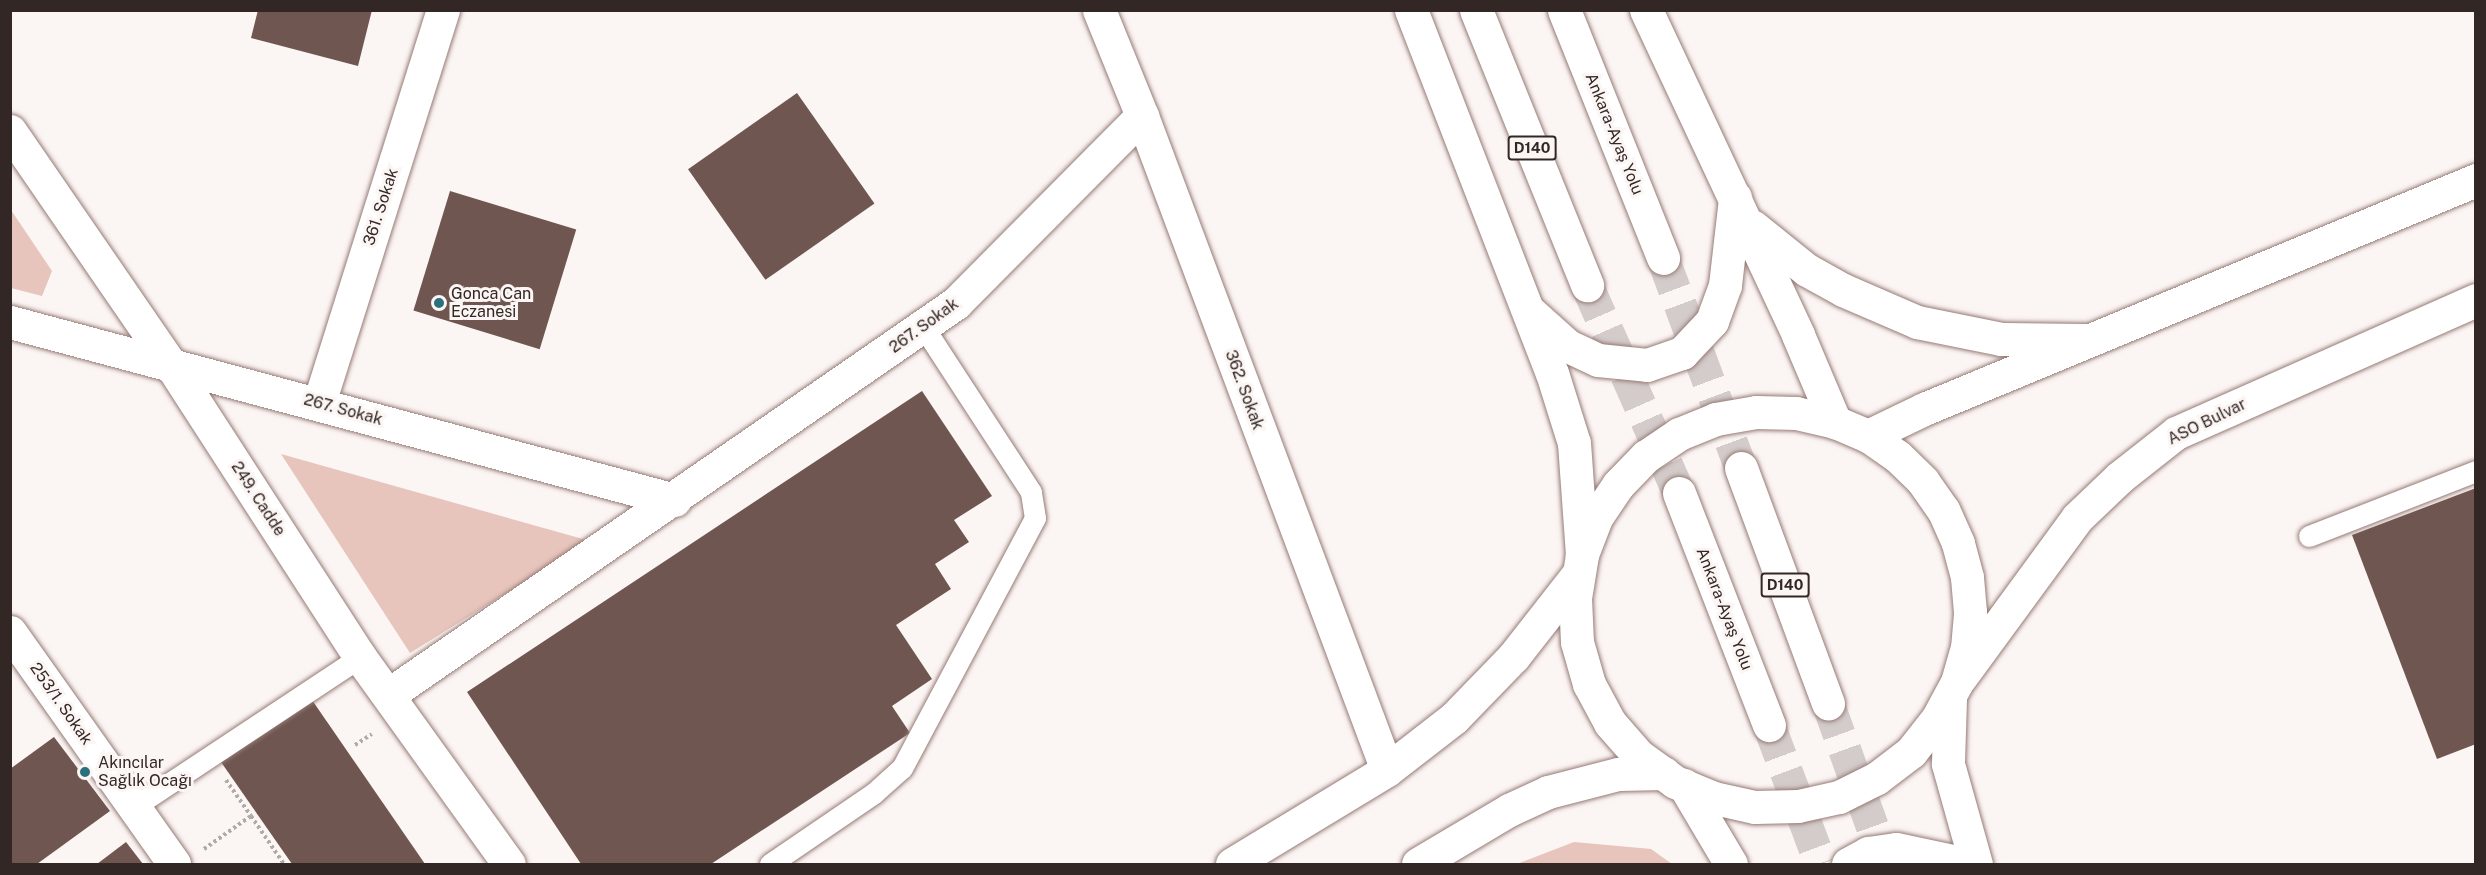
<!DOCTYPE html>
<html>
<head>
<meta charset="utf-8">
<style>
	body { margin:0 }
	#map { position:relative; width:2486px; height:875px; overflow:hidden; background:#fbf5f3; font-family:"Public Sans",sans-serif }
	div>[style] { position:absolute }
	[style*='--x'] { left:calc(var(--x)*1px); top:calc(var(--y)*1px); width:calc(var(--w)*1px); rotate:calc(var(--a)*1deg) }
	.green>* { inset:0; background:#e7c5bd }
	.building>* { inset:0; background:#6f5650; transform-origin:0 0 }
	.highway-tunnel>* { height:33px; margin-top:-16.5px; transform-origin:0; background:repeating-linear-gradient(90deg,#d3ccca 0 33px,transparent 0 49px) }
	.path>* { height:4px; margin-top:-2px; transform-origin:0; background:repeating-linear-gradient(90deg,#b2aaa8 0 3px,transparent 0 6px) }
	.roads { filter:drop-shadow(0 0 2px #967a75) drop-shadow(0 0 2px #967a75) }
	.lane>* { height:21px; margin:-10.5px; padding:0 10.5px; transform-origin:10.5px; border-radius:10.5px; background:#fff }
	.street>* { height:33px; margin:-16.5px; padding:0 16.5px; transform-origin:16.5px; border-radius:16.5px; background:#fff }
	.secondary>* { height:33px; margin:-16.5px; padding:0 16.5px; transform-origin:16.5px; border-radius:16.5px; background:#fff }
	.highway>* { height:33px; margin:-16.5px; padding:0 16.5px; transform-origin:16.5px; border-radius:16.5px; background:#fff }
	.dots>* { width:16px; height:16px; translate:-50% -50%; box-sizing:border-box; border:3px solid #fbf5f3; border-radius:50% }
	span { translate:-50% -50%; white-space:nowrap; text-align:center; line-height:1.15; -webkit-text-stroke:6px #fbf5f3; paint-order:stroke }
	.shield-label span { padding:2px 4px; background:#fbf5f3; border:2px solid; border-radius:4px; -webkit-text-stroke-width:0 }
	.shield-label { font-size:15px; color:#322725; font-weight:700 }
	.street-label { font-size:16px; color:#322725 }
	.poi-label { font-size:16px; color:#322725 }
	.left { translate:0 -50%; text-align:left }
	.frame { position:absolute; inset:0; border:12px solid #322725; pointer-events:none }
</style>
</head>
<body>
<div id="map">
	<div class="green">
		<div style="clip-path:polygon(11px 210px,52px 271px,42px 296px,11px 288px)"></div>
		<div style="clip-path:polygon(281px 454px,590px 541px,410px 653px)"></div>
		<div style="clip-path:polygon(1574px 842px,1651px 849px,1672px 864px,1517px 864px)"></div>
	</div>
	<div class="building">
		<div style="clip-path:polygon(258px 10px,372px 10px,358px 66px,251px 38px)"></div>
		<div style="left:797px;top:93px;width:135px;height:133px;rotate:55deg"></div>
		<div style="left:450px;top:191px;width:132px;height:125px;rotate:17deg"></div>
		<div style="clip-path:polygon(922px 391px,992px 496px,954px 520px,969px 542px,935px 564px,951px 589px,896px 625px,932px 679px,892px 706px,910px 733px,711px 864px,581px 864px,467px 692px)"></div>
		<div style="clip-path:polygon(2476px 488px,2476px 744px,2437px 759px,2352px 535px)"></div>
		<div style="clip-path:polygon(312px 700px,425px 864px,292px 864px,221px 762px)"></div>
		<div style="clip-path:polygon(54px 737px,110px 811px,37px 864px,10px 864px,10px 769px)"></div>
		<div style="clip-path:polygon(126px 842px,143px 864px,97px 864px)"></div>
	</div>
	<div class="highway-tunnel">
		<div style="--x:1663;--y:258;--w:224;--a:69.6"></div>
		<div style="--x:1587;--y:285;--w:227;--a:66.1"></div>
		<div style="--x:1828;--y:703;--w:171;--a:70.2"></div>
		<div style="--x:1769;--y:725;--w:148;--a:69.5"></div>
	</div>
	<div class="path">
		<div style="--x:355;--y:745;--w:20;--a:-33"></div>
		<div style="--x:226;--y:780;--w:44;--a:55.2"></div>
		<div style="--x:204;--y:849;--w:57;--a:-35.1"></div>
		<div style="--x:251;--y:816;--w:58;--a:55.5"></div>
	</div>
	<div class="roads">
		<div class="lane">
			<div style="--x:2309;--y:536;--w:179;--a:-21.3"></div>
			<div style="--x:132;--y:808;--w:273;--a:-33.5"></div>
			<div style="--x:770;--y:864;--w:126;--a:-34.3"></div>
			<div style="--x:874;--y:793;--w:38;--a:-42"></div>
			<div style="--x:902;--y:768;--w:283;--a:-62"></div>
			<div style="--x:1035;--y:518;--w:26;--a:-99"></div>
			<div style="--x:1031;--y:492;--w:196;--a:-123.1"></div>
		</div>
		<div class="street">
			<div style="--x:1099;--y:10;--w:114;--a:67.9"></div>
			<div style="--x:1142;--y:116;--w:698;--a:69.46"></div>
			<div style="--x:10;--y:322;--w:688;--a:14.99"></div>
			<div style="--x:319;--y:403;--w:412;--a:-72.5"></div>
			<div style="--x:10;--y:632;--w:284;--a:54.7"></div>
			<div style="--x:388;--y:695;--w:690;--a:-34.61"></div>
			<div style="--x:956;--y:303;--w:264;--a:-45.2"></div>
		</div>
		<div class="secondary">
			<div style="--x:10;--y:131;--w:288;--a:55.5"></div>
			<div style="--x:173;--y:368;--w:344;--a:57.1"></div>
			<div style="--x:360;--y:657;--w:255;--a:54.3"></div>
			<div style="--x:1868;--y:436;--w:62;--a:-25.7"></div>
			<div style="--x:1924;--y:409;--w:598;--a:-22.53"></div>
			<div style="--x:1960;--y:678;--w:198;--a:-53.8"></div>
			<div style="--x:2077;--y:518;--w:59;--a:-43.6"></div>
			<div style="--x:2120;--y:477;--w:71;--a:-38.2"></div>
			<div style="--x:2176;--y:433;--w:328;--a:-23.9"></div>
			<div style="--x:1232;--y:864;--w:181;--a:-31.2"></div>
			<div style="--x:1387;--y:770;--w:85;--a:-37.8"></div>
			<div style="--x:1454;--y:718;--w:86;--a:-45.9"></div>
			<div style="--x:1514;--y:656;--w:104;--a:-52"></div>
			<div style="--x:1418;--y:864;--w:106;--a:-30.7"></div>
			<div style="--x:1509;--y:810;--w:43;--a:-24.8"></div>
			<div style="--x:1548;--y:792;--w:72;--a:-14.4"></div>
			<div style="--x:1618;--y:774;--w:46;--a:-1.2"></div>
		</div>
		<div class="highway">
			<div style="--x:1411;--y:10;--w:389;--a:68.8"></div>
			<div style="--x:1552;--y:373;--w:73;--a:72.6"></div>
			<div style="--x:1574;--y:443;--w:112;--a:85.9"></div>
			<div style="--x:1582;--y:555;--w:44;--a:99.2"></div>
			<div style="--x:1575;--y:598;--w:44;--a:87.4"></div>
			<div style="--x:1577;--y:642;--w:44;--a:74.1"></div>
			<div style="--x:1589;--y:684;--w:44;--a:61.7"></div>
			<div style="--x:1610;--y:723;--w:44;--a:48.7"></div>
			<div style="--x:1639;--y:756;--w:44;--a:35.8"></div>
			<div style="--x:1675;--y:782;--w:42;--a:22.3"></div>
			<div style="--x:1714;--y:798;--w:42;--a:12.4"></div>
			<div style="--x:1755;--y:807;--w:43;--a:-1.3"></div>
			<div style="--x:1798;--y:806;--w:42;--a:-12.4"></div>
			<div style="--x:1839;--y:797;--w:42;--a:-26.6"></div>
			<div style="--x:1877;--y:778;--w:43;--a:-37.4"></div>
			<div style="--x:1911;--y:752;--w:42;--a:-51.8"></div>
			<div style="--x:1937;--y:719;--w:42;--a:-61.6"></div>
			<div style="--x:1957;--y:682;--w:35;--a:-74"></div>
			<div style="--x:1967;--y:648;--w:36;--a:-85"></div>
			<div style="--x:1970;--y:612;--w:35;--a:-95"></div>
			<div style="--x:1967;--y:577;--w:35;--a:-105"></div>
			<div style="--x:1958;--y:543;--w:36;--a:-114"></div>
			<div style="--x:1943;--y:510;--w:35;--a:-125"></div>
			<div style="--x:1923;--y:481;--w:36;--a:-136"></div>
			<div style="--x:1897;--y:456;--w:35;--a:-145"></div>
			<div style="--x:1868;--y:436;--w:36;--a:-157"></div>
			<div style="--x:1835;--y:422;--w:40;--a:-167"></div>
			<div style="--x:1796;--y:413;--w:40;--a:-178.6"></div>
			<div style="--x:1756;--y:412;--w:41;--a:170.1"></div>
			<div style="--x:1716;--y:419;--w:40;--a:158"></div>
			<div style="--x:1679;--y:434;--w:40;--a:146"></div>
			<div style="--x:1646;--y:456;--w:40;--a:134"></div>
			<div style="--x:1618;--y:485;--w:40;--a:124"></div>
			<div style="--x:1596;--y:518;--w:40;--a:111"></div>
			<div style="--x:1476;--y:10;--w:297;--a:68"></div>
			<div style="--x:1564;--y:10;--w:267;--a:68.2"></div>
			<div style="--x:1646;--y:10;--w:359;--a:64.9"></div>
			<div style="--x:1798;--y:335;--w:95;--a:67"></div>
			<div style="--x:1752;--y:226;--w:70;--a:38.7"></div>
			<div style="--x:1807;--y:270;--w:41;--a:29.1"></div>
			<div style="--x:1843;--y:290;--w:81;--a:23.4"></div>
			<div style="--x:1917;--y:322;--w:86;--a:11.4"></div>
			<div style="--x:2001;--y:339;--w:86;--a:0.7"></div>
			<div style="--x:1530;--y:312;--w:51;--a:41.8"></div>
			<div style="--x:1568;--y:346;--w:33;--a:25"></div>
			<div style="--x:1598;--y:360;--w:49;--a:5.8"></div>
			<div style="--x:1647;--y:365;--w:37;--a:-19"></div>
			<div style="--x:1682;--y:353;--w:44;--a:-46.8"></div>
			<div style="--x:1712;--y:321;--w:38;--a:-70"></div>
			<div style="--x:1725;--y:285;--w:88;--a:-83.4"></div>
			<div style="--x:1741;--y:468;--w:251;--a:69.7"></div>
			<div style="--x:1679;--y:493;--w:249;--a:68.8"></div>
			<div style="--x:1950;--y:699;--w:65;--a:91.8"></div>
			<div style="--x:1948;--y:764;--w:104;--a:74.4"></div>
			<div style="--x:1684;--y:785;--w:92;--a:59.3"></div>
			<div style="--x:1848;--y:864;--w:23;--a:-29"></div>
			<div style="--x:1868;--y:853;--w:28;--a:-8"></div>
			<div style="--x:1896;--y:849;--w:73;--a:11.9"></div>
		</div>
	</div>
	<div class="dots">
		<div style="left:439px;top:303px;background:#2a717e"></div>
		<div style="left:85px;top:772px;background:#2a717e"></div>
	</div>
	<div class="shield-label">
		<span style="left:1532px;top:148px">D140</span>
		<span style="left:1785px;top:585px">D140</span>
	</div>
	<div class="street-label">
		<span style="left:1614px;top:134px;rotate:68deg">Ankara-Ayaş Yolu</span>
		<span style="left:381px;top:207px;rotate:-72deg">361. Sokak</span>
		<span style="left:924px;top:326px;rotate:-36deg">267. Sokak</span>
		<span style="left:1244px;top:390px;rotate:70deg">362. Sokak</span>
		<span style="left:343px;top:410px;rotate:15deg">267. Sokak</span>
		<span style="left:2207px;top:422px;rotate:-26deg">ASO Bulvar</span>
		<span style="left:258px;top:499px;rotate:57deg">249. Cadde</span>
		<span style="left:1724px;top:609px;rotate:69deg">Ankara-Ayaş Yolu</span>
		<span style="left:61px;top:704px;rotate:55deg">253/1. Sokak</span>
	</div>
	<div class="poi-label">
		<span class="left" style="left:451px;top:303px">Gonca Can<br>Eczanesi</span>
		<span class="left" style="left:98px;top:772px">Akıncılar<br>Sağlık Ocağı</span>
	</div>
	<div class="frame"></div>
</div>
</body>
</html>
